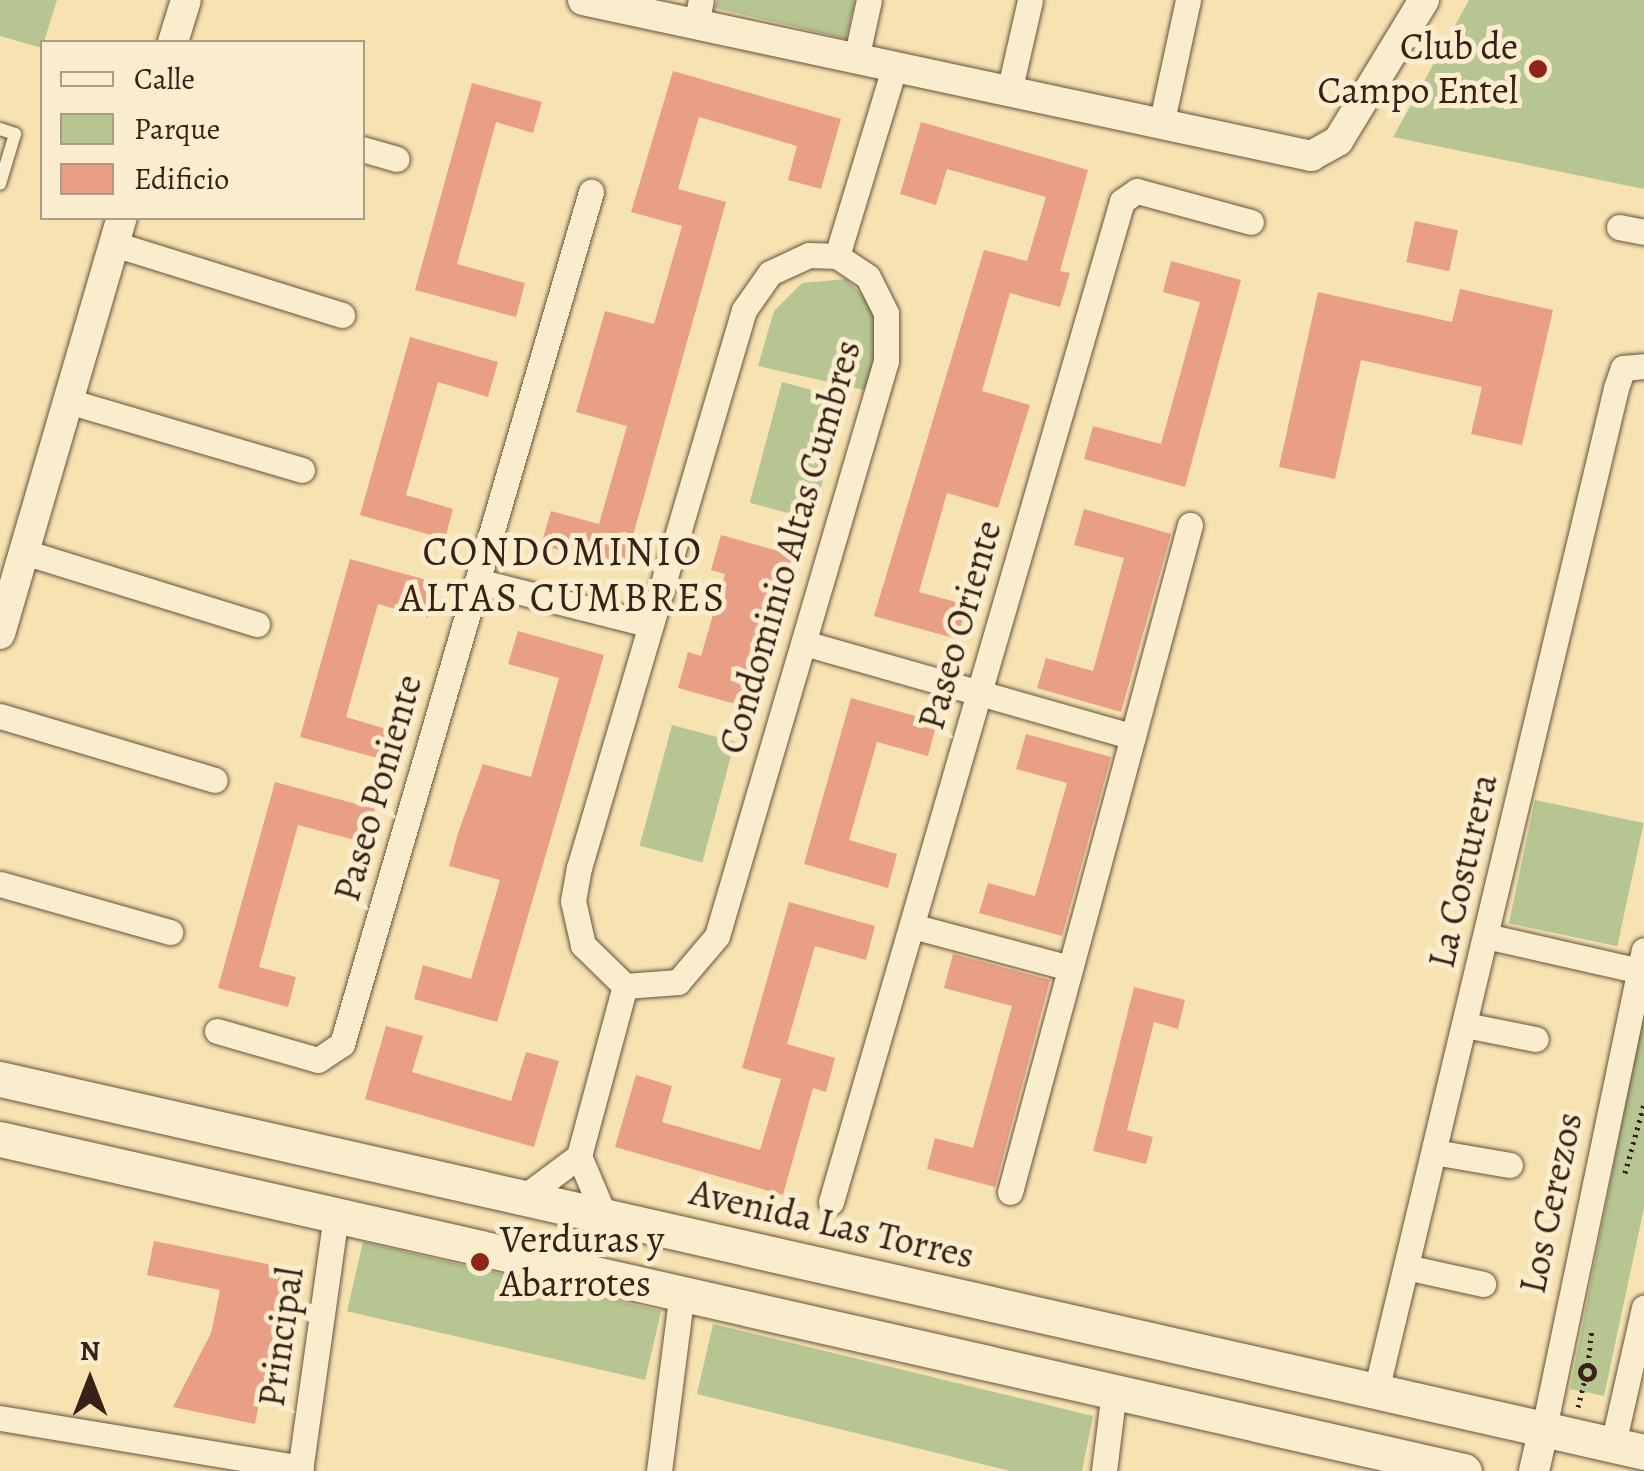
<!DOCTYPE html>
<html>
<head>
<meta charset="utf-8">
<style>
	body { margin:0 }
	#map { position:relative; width:1644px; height:1471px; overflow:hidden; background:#f7e3b2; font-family:Alegreya,serif }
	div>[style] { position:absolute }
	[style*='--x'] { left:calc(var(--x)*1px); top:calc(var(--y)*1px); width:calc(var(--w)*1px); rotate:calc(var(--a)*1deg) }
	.green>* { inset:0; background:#b6c591; transform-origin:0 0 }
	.building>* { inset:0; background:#e89f86; transform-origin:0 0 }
	.path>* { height:5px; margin-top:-2.5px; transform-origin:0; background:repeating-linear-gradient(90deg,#392117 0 2.5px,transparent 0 7.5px) }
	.path>.ring { margin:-2.5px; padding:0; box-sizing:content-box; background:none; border:5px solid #392117; border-radius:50% }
	.roads { filter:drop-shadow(0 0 2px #68523e) drop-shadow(0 0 2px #68523e) }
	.service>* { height:12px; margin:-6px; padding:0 6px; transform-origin:6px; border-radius:6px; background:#faedcd }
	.minor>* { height:25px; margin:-12.5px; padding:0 12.5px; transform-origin:12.5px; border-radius:12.5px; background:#faedcd }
	.tertiary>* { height:30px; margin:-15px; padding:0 15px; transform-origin:15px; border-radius:15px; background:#faedcd }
	.secondary>* { height:35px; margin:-17.5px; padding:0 17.5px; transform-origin:17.5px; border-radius:17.5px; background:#faedcd }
	.dots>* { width:28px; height:28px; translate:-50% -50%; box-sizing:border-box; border:5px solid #faedcd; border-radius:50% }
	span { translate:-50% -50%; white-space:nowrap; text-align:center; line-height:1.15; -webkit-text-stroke:10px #faedcd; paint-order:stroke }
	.poi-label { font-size:38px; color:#392117 }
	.right { translate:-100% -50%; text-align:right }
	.left { translate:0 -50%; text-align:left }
	.street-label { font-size:38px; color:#392117 }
	.neighbourhood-label { font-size:40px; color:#392117; letter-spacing:2.5px }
	.legend { position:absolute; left:40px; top:40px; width:325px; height:180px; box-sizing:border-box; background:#faedcd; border:2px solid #ad9b84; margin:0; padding:12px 18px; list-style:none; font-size:30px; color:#392117 }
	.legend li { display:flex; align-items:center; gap:20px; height:50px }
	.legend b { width:50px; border:2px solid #ad9b84 }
	.north { position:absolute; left:40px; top:1331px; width:100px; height:100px; -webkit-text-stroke:8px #faedcd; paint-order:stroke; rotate:0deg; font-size:28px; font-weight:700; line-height:40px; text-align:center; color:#392117 }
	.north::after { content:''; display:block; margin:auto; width:35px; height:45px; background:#392117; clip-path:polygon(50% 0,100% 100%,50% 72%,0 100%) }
</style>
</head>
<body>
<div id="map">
	<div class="green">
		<div style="clip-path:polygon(0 0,57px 0,42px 48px,0 36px)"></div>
		<div style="clip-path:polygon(717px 0,855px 0,846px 39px,715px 8px)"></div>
		<div style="clip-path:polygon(1469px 0,1644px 0,1644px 189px,1393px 137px)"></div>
		<div style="clip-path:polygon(846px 279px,875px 307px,880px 344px,869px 391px,758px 366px,774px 311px,802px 283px)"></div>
		<div style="left:782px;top:382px;width:65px;height:125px;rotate:15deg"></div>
		<div style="left:672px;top:725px;width:65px;height:125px;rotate:15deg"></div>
		<div style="left:1535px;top:800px;width:111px;height:126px;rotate:12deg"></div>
		<div style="clip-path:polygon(1644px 1010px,1644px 1208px,1604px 1396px,1570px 1389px)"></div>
		<div style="left:363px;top:1242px;width:306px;height:71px;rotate:13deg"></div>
		<div style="clip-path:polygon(713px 1324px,1093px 1416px,1082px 1471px,1010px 1471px,697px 1394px)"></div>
	</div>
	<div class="building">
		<div style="clip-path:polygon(673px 71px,841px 119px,821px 189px,788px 180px,797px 146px,699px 117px,678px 189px,726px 202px,624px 568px,541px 545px,551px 511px,599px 524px,627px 426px,576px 412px,605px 311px,654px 324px,682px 226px,631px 212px)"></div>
		<div style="clip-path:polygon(472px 83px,542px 102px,533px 133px,496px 122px,457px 264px,525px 283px,516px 317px,415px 290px)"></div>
		<div style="clip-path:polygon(921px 122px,1088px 170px,1060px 271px,1070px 273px,1060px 307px,1010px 293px,982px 391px,1030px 405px,998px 508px,947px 493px,919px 592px,967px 605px,957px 639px,874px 616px,984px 250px,1027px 261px,1046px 197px,947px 169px,936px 205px,900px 194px)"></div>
		<div style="left:1415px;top:221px;width:44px;height:42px;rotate:12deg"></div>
		<div style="clip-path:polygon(1171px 261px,1241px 280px,1185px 487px,1084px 459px,1093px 426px,1161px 444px,1200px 302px,1163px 292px)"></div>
		<div style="clip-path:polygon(1460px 289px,1553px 310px,1522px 445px,1471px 434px,1482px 387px,1361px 360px,1335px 479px,1279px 467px,1318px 292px,1452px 322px)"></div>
		<div style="clip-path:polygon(410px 337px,498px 362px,488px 397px,438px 382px,406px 495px,453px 509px,445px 539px,360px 515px)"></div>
		<div style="clip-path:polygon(1084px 509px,1171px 534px,1121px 712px,1037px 688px,1046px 658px,1093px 671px,1124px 558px,1074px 545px)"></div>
		<div style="clip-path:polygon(721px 535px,793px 555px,750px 708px,678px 688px,688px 652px,701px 656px,725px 574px,711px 570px)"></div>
		<div style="clip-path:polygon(350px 559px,438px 583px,428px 618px,378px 604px,346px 717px,393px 731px,385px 760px,300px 737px)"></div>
		<div style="clip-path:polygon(518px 631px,604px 655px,497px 1022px,414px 999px,423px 965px,471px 979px,500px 880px,449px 866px,458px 833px,483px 764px,531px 777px,559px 678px,508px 664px)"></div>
		<div style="clip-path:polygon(851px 698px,937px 722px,928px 756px,877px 742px,849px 840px,897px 854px,888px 888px,804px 864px)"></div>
		<div style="clip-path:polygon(1026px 734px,1111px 757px,1062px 936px,979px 913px,988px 883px,1035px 896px,1067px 783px,1016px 769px)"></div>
		<div style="clip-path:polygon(275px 782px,375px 809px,366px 843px,298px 825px,259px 967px,296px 977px,288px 1007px,218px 988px)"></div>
		<div style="clip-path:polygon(789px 902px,875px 926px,866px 960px,815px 946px,787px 1044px,835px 1058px,826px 1092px,813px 1088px,783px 1195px,615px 1147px,636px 1075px,672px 1086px,662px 1122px,760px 1150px,781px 1079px,742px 1068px)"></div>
		<div style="clip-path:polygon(953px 954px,1050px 980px,995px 1187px,927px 1169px,935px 1138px,973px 1148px,1012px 1006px,944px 988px)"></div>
		<div style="clip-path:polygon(1134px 987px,1185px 1000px,1178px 1029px,1154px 1022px,1127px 1130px,1153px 1137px,1146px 1164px,1093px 1151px)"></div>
		<div style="clip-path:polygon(386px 1026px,423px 1036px,412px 1072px,511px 1101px,526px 1052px,559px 1061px,534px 1147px,365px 1099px)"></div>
		<div style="clip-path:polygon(154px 1241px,287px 1268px,255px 1424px,173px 1407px,211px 1333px,220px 1290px,147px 1275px)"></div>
	</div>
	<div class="path">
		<div style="--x:1625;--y:1173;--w:72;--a:-74.6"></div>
		<div class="ring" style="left:1580px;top:1365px;width:9px;height:9px"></div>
		<div style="--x:1588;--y:1365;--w:37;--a:-84"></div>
		<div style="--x:1578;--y:1407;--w:29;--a:-76"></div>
	</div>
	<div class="roads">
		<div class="service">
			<div style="--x:0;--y:129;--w:16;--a:18"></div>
			<div style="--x:15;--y:134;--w:52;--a:106.7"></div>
		</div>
		<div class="minor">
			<div style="--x:696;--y:25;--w:25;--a:-79"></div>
			<div style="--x:856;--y:59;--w:60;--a:-77.6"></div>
			<div style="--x:1009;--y:92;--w:94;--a:-77.1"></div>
			<div style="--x:1161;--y:125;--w:128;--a:-77.8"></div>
			<div style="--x:362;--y:149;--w:36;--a:16"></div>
			<div style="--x:1619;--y:227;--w:25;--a:11"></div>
			<div style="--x:114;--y:244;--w:239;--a:17.3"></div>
			<div style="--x:809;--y:255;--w:28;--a:2"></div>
			<div style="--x:837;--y:256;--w:37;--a:34"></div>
			<div style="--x:868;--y:277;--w:40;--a:63.4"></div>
			<div style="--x:886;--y:313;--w:48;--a:90"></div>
			<div style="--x:886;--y:361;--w:599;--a:106.38"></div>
			<div style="--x:717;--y:936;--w:60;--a:130.3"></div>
			<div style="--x:678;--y:982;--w:53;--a:175.7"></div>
			<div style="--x:625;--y:986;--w:59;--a:-135.7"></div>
			<div style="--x:583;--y:945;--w:45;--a:-102.8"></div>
			<div style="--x:573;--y:901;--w:34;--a:-80"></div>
			<div style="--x:579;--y:868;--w:582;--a:-73.53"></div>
			<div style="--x:744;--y:310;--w:45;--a:-54.9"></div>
			<div style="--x:770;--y:273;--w:43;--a:-24.8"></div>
			<div style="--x:837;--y:256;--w:196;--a:-73.1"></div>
			<div style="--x:68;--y:401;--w:244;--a:16.4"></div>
			<div style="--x:24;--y:552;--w:244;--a:17.2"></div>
			<div style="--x:477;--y:581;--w:179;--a:14.2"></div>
			<div style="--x:804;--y:643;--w:342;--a:15.9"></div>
			<div style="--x:0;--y:716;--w:224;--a:16.6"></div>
			<div style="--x:0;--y:884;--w:177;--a:15.8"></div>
			<div style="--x:912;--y:926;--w:163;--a:14.9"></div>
			<div style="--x:1486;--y:936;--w:162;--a:12.8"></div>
			<div style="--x:1465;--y:1025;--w:72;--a:11.2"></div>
			<div style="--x:217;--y:1031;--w:105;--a:16"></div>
			<div style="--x:318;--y:1060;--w:29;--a:-34"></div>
			<div style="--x:342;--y:1044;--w:888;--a:-73.71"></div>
			<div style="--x:1434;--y:1152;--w:77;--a:9.7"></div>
			<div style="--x:579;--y:1156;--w:64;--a:67"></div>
			<div style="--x:1010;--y:1192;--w:691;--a:-74.9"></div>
			<div style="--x:524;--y:1197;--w:69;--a:-36.7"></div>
			<div style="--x:579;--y:1156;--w:176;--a:-74.9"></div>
			<div style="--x:831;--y:1202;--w:1042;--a:-73.79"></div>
			<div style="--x:1122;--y:201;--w:18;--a:-34"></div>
			<div style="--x:1137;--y:191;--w:118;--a:15.2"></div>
			<div style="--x:1406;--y:1267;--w:79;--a:12.4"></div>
			<div style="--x:1376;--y:1391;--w:1031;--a:-76.54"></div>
			<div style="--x:1616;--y:388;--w:21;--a:-71"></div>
			<div style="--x:1623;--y:368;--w:21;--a:-5"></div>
			<div style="--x:0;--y:1418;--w:305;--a:9.4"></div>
			<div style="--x:1544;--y:1428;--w:488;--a:-78.2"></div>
			<div style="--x:1613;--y:1444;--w:140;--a:-77.2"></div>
			<div style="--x:300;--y:1471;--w:260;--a:-82"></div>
			<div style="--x:659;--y:1471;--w:180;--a:-82.7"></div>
			<div style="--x:1104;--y:1471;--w:81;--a:-82.9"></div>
		</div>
		<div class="tertiary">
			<div style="--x:583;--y:0;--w:745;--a:12.09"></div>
			<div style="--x:1311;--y:156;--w:31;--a:-29"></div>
			<div style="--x:1338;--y:141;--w:165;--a:-58.6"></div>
			<div style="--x:173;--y:42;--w:44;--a:-72.8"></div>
			<div style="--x:0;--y:634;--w:434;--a:-73.7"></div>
			<div style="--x:1534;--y:1471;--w:44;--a:-76.9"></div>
		</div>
		<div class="secondary">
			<div style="--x:0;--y:1079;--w:1686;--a:12.78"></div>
			<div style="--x:0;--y:1139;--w:1501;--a:12.78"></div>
		</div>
	</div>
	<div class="dots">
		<div style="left:1538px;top:69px;background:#8f2418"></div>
		<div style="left:480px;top:1262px;background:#8f2418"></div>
	</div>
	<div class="poi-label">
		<span class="right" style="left:1518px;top:69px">Club de<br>Campo Entel</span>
		<span class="left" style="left:500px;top:1262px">Verduras y<br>Abarrotes</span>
	</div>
	<div class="street-label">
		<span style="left:790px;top:547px;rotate:-74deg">Condominio Altas Cumbres</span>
		<span style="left:960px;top:625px;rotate:-74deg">Paseo Oriente</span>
		<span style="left:378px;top:788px;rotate:-74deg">Paseo Poniente</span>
		<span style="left:1463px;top:871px;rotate:-77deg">La Costurera</span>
		<span style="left:1551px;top:1203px;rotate:-78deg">Los Cerezos</span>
		<span style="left:832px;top:1224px;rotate:13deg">Avenida Las Torres</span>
		<span style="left:281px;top:1337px;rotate:-82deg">Principal</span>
	</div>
	<div class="neighbourhood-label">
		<span style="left:563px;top:575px">CONDOMINIO<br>ALTAS CUMBRES</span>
	</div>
	<ul class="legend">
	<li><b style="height:12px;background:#faedcd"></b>Calle</li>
	<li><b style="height:28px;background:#b6c591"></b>Parque</li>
	<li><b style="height:28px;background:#e89f86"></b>Edificio</li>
	</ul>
	<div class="north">N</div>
</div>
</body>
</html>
